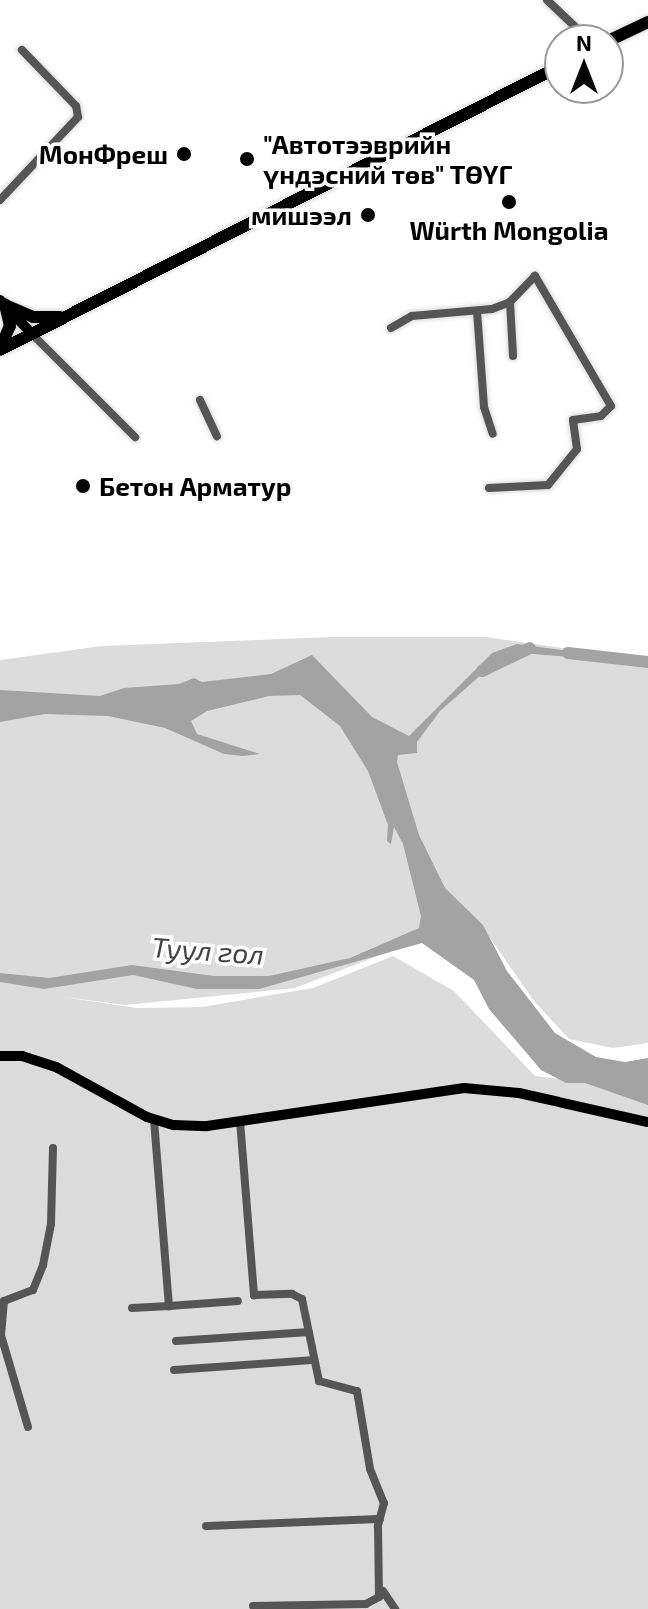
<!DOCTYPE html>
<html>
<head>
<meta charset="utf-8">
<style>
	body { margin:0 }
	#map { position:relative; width:648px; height:1609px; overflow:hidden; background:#fff; font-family:"Exo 2",sans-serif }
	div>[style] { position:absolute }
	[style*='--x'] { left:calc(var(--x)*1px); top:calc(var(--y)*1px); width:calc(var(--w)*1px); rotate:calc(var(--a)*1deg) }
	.green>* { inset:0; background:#dcdcdc }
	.water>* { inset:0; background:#a3a3a3 }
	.river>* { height:12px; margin:-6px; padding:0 6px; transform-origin:6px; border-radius:6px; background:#a3a3a3 }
	.roads { filter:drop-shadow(0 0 2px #dbdbdb) drop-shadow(0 0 2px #dbdbdb) }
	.minor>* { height:8px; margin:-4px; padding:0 4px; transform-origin:4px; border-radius:4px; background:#555 }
	.major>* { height:10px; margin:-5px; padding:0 5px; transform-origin:5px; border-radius:5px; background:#000 }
	.highway>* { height:12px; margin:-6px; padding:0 6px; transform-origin:6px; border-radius:6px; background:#000 }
	.dots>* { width:22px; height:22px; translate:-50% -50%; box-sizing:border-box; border:4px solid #fff; border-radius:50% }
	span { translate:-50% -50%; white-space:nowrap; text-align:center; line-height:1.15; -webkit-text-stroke:7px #fff; paint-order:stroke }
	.poi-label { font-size:26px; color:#000; font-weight:700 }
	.left { translate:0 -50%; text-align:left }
	.right { translate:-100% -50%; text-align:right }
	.water-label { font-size:28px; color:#444; font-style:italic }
	.north { position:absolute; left:544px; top:24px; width:80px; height:80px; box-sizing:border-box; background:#fff; border:2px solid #999; border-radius:50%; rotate:0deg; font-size:22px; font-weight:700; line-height:32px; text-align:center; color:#000 }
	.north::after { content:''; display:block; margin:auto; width:28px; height:36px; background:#000; clip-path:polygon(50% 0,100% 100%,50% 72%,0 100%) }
</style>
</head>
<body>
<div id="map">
	<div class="green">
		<div style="clip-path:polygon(332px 637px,485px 637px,648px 660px,648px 1043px,613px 1048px,569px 1039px,534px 1001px,476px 918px,295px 988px,125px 1005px,56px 996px,137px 1008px,202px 1007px,313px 988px,393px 956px,454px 991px,535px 1076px,648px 1089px,648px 1609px,0 1609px,0 660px,102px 646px)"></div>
	</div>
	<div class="water">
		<div style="clip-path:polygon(517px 644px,584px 653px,583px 658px,507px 652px,440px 711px,417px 742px,417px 753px,398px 755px,397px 762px,419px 835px,445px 888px,483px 925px,507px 971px,555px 1033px,596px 1057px,625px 1062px,648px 1058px,648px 1105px,585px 1083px,566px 1083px,541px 1070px,489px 1009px,474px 980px,422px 943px,259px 989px,197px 989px,133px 975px,44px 989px,0 982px,0 973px,49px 978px,132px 965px,214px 976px,269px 976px,350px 958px,419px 928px,421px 916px,403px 844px,394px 827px,391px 844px,387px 841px,388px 825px,368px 771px,340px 726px,300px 695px,269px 696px,207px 711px,191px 721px,197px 734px,260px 754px,243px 756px,224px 754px,165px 728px,108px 716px,45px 714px,0 722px,0 690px,100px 696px,124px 688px,179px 684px,194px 678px,202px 682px,271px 674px,312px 655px,372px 717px,409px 736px,492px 653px)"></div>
	</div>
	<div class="river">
		<div style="--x:568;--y:653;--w:81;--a:6.4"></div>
		<div style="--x:482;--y:671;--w:53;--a:-25.6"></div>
	</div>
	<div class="roads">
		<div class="minor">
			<div style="--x:547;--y:0;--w:58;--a:43.6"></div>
			<div style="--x:0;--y:200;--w:114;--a:-46.8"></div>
			<div style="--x:78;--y:117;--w:11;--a:-100"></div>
			<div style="--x:76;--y:106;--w:78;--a:-134"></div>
			<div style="--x:477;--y:311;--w:96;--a:85.8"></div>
			<div style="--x:484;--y:407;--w:28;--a:72"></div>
			<div style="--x:391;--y:328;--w:24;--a:-30"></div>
			<div style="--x:412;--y:316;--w:80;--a:-5"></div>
			<div style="--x:492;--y:309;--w:19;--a:-21"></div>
			<div style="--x:510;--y:302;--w:54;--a:86.8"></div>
			<div style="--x:32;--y:334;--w:146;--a:45"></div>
			<div style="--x:200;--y:400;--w:40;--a:65"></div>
			<div style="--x:489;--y:488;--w:59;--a:-2.9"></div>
			<div style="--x:548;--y:485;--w:46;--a:-51.1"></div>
			<div style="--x:577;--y:449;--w:29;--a:-98"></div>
			<div style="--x:573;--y:420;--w:28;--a:-8"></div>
			<div style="--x:601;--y:416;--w:14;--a:-45"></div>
			<div style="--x:611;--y:406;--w:151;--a:-120.3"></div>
			<div style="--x:535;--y:276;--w:36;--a:134"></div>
			<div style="--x:154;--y:1120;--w:187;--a:85.4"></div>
			<div style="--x:169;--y:1306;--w:69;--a:-4.1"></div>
			<div style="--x:240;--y:1121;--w:175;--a:85.4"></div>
			<div style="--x:254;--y:1295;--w:38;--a:-2"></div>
			<div style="--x:292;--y:1294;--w:11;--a:27"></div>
			<div style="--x:302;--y:1299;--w:84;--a:78.3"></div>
			<div style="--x:319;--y:1381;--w:39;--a:15"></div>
			<div style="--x:357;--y:1391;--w:79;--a:80.5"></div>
			<div style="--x:370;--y:1469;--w:37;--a:68"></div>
			<div style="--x:384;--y:1503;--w:24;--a:105"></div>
			<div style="--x:378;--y:1526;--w:71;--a:89.2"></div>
			<div style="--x:379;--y:1597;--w:15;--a:152"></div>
			<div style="--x:366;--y:1604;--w:113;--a:179"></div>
			<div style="--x:132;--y:1308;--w:37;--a:-3"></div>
			<div style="--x:176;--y:1341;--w:133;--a:-3.9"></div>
			<div style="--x:174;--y:1370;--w:138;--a:-4.1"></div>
			<div style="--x:28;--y:1427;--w:96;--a:-106.4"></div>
			<div style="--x:1;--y:1335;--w:34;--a:-85"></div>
			<div style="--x:4;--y:1301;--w:31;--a:-21"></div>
			<div style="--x:33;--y:1290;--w:27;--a:-68"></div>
			<div style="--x:43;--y:1265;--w:42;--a:-79"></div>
			<div style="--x:51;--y:1224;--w:76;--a:-88.5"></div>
			<div style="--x:206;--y:1526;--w:174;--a:-2.3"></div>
			<div style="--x:383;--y:1591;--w:22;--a:56"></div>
		</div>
		<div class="major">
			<div style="--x:0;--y:300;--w:47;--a:46.7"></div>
			<div style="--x:0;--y:1056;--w:22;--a:0"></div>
			<div style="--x:22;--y:1056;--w:36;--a:18"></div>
			<div style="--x:56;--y:1067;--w:104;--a:28.8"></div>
			<div style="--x:147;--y:1117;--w:28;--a:17"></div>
			<div style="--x:174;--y:1125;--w:33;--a:2"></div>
			<div style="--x:207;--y:1126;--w:260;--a:-8.4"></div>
			<div style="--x:464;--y:1088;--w:55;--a:5.2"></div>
			<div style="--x:519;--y:1093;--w:132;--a:12.7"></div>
		</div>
		<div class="highway">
			<div style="--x:608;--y:41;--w:44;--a:-25.4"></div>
			<div style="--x:5;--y:305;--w:30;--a:23"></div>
			<div style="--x:33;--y:317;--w:27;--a:0"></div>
			<div style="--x:0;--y:349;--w:25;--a:-67"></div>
			<div style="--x:10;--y:326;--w:22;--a:-103"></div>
			<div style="--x:0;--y:350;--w:628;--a:-26.89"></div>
		</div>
	</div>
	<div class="dots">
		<div style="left:184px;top:154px;background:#000"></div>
		<div style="left:247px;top:159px;background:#000"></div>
		<div style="left:509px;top:202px;background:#000"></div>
		<div style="left:368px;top:215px;background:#000"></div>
		<div style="left:83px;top:486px;background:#000"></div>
	</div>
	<div class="poi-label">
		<span class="left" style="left:263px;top:159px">"Автотээврийн<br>үндэсний төв" ТӨҮГ</span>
		<span class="right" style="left:168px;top:154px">МонФреш</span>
		<span class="right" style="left:352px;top:215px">мишээл</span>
		<span style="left:509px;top:230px">Würth Mongolia</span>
		<span class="left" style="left:99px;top:486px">Бетон Арматур</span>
	</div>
	<div class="water-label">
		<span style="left:208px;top:950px;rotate:4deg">Туул гол</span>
	</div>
	<div class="north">N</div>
</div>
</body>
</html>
